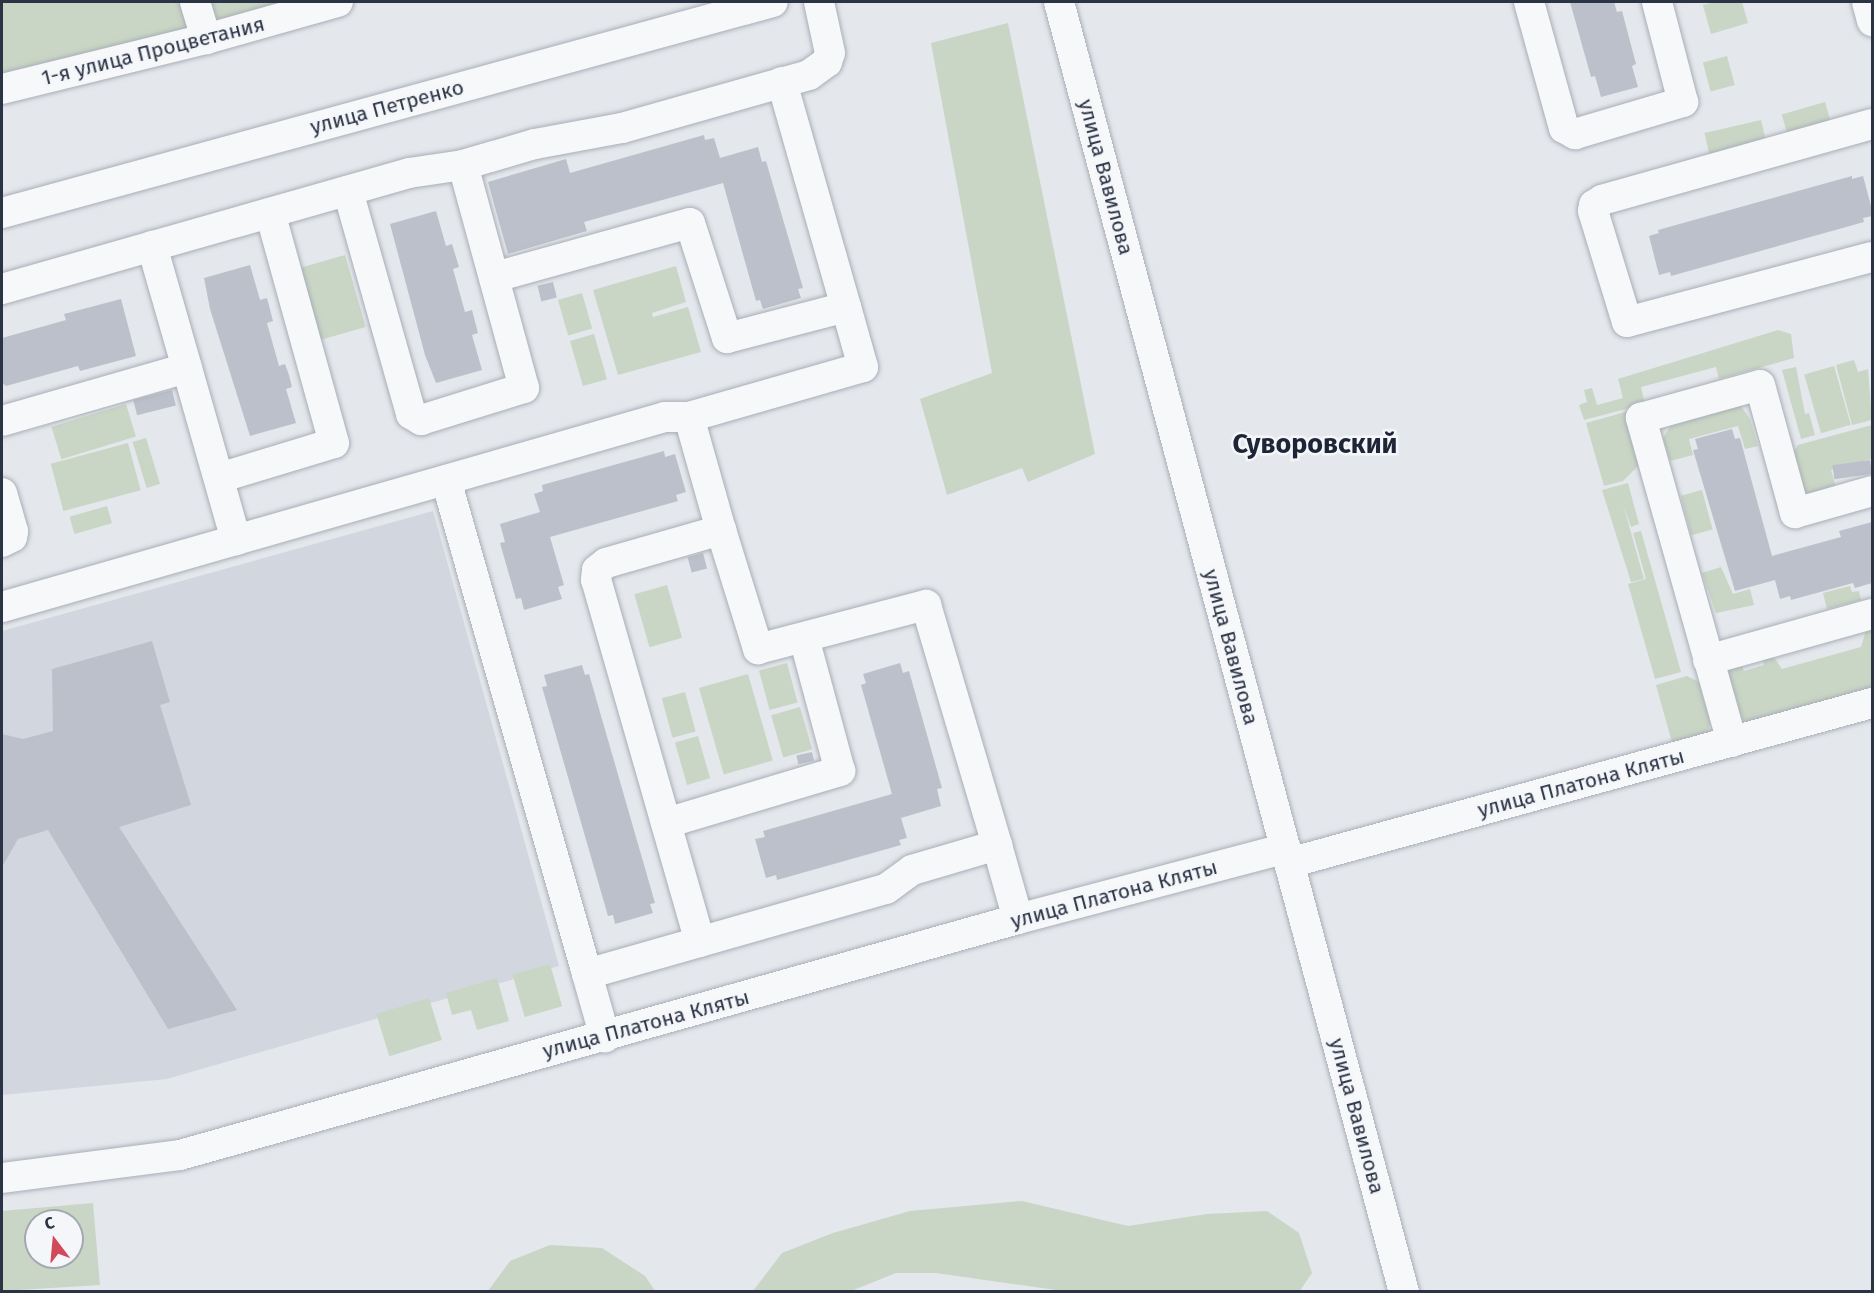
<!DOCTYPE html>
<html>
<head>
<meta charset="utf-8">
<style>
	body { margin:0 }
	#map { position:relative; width:1874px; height:1293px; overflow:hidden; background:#e4e7ec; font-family:"Fira Sans",sans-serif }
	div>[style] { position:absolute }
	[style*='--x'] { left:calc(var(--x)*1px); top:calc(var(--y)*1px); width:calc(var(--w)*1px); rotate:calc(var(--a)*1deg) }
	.built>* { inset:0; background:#d2d6de }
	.green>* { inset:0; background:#c9d6c5; transform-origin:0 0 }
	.building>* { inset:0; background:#bbc0ca; transform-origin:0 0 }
	.roads { filter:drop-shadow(0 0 2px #a9aeb7) drop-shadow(0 0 2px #a9aeb7) }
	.minor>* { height:30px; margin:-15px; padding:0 15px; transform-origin:15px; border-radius:15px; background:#f7f8fa }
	span { translate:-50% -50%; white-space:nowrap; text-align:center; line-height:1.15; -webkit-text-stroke:5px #f4f6f9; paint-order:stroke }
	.street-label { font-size:21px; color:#2b3445 }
	.district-label { font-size:27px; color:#1d2536; font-weight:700 }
	.frame { position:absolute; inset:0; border:3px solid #2b3445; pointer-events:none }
	.north { position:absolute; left:24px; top:1209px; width:60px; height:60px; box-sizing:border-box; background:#f4f6f9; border:2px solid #a4a8b1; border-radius:50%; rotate:344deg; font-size:16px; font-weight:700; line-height:24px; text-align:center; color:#2b3445 }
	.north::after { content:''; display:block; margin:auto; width:21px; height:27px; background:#d1495b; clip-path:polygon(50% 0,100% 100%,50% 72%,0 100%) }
</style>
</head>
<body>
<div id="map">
	<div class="built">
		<div style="clip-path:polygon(433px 511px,559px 966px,167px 1079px,2px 1095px,2px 631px)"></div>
	</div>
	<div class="green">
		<div style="clip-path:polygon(2px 2px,301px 2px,2px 74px)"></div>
		<div style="clip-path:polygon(1715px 2px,1742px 2px,1748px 23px,1711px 34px,1703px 5px)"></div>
		<div style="clip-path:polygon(1008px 23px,1095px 454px,1028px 482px,1022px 468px,947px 495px,920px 399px,992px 373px,931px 43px)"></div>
		<div style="left:1727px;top:56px;width:30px;height:25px;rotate:75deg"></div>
		<div style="left:1825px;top:102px;width:26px;height:45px;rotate:74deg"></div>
		<div style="left:1761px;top:120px;width:26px;height:58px;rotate:77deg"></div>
		<div style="left:345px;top:255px;width:75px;height:48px;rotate:74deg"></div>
		<div style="clip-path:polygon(676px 266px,686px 302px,652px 313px,653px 317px,688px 307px,701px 352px,618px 375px,593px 290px)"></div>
		<div style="left:582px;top:293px;width:37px;height:25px;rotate:74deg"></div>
		<div style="clip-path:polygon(1778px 330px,1791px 334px,1794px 358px,1719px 379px,1716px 367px,1641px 387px,1645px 404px,1584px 420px,1579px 405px,1587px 402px,1584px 390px,1592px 388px,1597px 405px,1623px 398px,1618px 379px)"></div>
		<div style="left:594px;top:334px;width:47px;height:25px;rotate:74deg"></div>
		<div style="clip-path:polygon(1854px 360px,1858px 372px,1868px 369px,1872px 420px,1852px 425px,1836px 365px)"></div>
		<div style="left:1834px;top:366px;width:61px;height:31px;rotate:74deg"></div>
		<div style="clip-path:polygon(1796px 367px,1805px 414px,1809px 413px,1815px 435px,1801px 439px,1782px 370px)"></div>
		<div style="left:126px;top:404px;width:34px;height:78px;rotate:73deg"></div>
		<div style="clip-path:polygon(1741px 406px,1750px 419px,1758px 446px,1745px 449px,1738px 426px,1689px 439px,1693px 455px,1670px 461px,1663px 438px,1672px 423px)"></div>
		<div style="clip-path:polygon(1629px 411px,1644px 460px,1623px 481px,1604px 486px,1586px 423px)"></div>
		<div style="clip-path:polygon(1872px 425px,1872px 465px,1871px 459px,1831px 470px,1836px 487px,1810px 494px,1801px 489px,1791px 455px,1798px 445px)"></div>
		<div style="left:146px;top:438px;width:48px;height:14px;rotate:73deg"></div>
		<div style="left:128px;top:443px;width:49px;height:80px;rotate:75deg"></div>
		<div style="clip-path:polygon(1628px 483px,1639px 524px,1631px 527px,1623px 504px,1644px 579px,1631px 582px,1602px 490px)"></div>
		<div style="left:1702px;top:490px;width:41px;height:22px;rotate:75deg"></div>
		<div style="left:107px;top:506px;width:18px;height:39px;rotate:74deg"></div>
		<div style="clip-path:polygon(1641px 531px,1681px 672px,1655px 679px,1628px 584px,1646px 579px,1633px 533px)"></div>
		<div style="clip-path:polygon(1721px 567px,1733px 594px,1750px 589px,1754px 605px,1716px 613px,1702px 573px)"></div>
		<div style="left:667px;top:585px;width:55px;height:34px;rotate:74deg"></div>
		<div style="clip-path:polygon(1850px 586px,1852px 592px,1859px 591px,1861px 600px,1827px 609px,1823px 593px)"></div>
		<div style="clip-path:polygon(1872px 627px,1872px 689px,1749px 723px,1742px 719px,1729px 675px,1730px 666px,1741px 663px,1744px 671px,1764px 665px,1762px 657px,1773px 656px,1782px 669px,1861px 647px,1866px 630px)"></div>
		<div style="left:787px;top:663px;width:41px;height:29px;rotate:75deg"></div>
		<div style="left:748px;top:674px;width:90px;height:51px;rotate:74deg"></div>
		<div style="clip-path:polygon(1687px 676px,1699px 682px,1710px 722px,1708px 733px,1673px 746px,1656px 685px)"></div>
		<div style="left:685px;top:692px;width:41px;height:24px;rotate:75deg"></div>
		<div style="left:800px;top:707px;width:44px;height:30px;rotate:74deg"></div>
		<div style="left:698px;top:736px;width:44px;height:24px;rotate:74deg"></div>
		<div style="left:550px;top:964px;width:44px;height:39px;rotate:74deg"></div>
		<div style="clip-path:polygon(497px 978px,509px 1021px,477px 1030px,471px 1010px,452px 1015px,446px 993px)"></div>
		<div style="left:429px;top:998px;width:44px;height:55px;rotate:73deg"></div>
		<div style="clip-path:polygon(1022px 1201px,1128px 1226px,1207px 1214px,1267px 1211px,1299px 1233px,1312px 1273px,1299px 1292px,1070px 1292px,936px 1273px,896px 1273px,851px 1291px,753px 1291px,782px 1253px,833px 1233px,910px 1211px)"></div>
		<div style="clip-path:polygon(evenodd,93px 1203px,100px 1285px,2px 1291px,2px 1211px,93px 1203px,36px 1221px,72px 1221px,72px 1257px,36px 1257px,36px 1221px)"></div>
		<div style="clip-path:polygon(550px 1245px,602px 1248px,645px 1276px,655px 1291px,488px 1291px,510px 1261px)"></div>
	</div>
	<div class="building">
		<div style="clip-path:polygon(1570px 2px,1614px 2px,1617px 12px,1622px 11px,1636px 64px,1632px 66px,1638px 87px,1601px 97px,1595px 76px,1591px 77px)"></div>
		<div style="clip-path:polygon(704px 135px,705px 140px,714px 138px,720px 158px,758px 147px,762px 162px,766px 161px,803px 288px,798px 289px,801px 298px,763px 309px,760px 300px,756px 301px,723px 183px,584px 222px,587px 231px,508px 254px,488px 182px,566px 159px,570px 173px)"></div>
		<div style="clip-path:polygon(1852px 176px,1852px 179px,1863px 176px,1872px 210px,1872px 216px,1863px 218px,1864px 222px,1671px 276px,1670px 272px,1659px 275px,1649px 236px,1659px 233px,1658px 230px)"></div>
		<div style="clip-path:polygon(436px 211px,446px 246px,452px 244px,459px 267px,453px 269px,465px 312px,472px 310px,478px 333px,472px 335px,482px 370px,436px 383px,425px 355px,390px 224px)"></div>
		<div style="clip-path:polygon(250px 265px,260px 300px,267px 298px,273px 321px,267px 323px,279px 366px,285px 364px,289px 375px,292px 387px,286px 389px,296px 423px,250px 436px,210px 309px,204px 278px)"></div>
		<div style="left:553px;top:282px;width:16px;height:16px;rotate:76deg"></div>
		<div style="clip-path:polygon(121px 299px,136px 356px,80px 371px,78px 366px,6px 386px,2px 383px,2px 338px,66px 320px,64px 314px)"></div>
		<div style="left:172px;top:390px;width:16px;height:40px;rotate:76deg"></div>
		<div style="clip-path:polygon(1732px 429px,1735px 439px,1740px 438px,1772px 556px,1841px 537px,1839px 531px,1872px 522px,1872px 583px,1855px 588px,1853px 583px,1791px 600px,1790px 596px,1780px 599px,1775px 580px,1735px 591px,1693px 450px,1698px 449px,1695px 439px)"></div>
		<div style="clip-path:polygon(664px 451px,665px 457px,675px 454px,686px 492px,676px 495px,678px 501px,550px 537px,564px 585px,558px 587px,562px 599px,524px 610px,521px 598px,516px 599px,500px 543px,505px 542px,500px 524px,540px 512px,534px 494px,543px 491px,542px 485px)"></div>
		<div style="left:1870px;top:460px;width:14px;height:38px;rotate:82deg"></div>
		<div style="left:703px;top:553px;width:16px;height:16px;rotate:75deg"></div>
		<div style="clip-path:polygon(152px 641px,170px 702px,160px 705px,191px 805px,119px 827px,237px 1010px,168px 1029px,48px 830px,18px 839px,2px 867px,2px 734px,23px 739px,53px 731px,52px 669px)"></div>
		<div style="clip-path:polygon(900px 663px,903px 673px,909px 671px,942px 788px,937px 789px,941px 806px,901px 818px,907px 838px,899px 840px,901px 845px,777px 880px,776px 875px,766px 878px,755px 839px,765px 837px,763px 831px,892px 794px,861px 685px,866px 683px,863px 674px)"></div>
		<div style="clip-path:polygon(582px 665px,585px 675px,589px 674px,655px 903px,650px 904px,653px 913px,615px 924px,613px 915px,608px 916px,542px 687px,547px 686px,544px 675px)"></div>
		<div style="left:812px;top:752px;width:9px;height:16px;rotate:77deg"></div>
	</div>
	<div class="roads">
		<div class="minor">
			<div style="--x:195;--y:2;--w:39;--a:73"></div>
			<div style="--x:1059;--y:2;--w:1335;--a:75.03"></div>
			<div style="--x:1529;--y:2;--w:131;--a:74.5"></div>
			<div style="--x:1564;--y:128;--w:13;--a:29"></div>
			<div style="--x:1575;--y:134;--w:113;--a:-16.5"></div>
			<div style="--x:1683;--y:102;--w:103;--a:-104.6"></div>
			<div style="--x:1867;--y:2;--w:20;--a:75"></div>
			<div style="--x:2;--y:89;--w:210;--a:-13.8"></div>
			<div style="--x:206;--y:39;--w:137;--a:-15.7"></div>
			<div style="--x:1872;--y:124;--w:280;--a:164.3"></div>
			<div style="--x:1602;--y:200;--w:9;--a:148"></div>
			<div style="--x:1594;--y:205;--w:6;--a:99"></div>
			<div style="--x:1593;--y:211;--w:116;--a:73"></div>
			<div style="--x:1627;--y:322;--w:253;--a:-14.9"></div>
			<div style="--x:348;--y:191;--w:232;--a:74.2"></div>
			<div style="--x:411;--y:414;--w:12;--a:31"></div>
			<div style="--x:421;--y:420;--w:108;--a:-17.3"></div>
			<div style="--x:524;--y:388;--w:231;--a:-105.3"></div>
			<div style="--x:2;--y:213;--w:799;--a:-15.31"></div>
			<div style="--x:495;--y:277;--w:202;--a:-15.5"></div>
			<div style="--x:690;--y:223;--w:121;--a:72.2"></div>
			<div style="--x:727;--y:338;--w:123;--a:-14.6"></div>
			<div style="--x:846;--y:307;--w:234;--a:-105.9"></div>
			<div style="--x:2;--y:289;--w:423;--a:-15.9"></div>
			<div style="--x:409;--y:173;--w:55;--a:-8.4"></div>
			<div style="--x:463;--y:165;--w:75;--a:-16.3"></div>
			<div style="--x:535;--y:144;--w:88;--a:-10.4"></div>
			<div style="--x:622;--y:128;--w:194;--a:-15.8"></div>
			<div style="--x:809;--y:75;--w:22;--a:-36"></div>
			<div style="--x:827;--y:62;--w:9;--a:-72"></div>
			<div style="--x:830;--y:53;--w:52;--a:-102.2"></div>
			<div style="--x:187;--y:368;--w:179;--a:74.1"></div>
			<div style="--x:689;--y:417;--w:117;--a:74.2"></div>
			<div style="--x:2;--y:421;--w:192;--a:-16"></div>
			<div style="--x:187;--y:368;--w:127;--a:-106"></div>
			<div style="--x:219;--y:478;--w:120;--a:-16.9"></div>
			<div style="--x:334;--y:443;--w:239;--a:-105.5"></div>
			<div style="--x:446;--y:480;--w:514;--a:74.07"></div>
			<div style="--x:587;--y:974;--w:311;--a:-15.9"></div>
			<div style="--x:886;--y:889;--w:32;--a:-36"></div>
			<div style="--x:912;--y:870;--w:89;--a:-16.4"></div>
			<div style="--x:997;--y:845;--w:77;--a:74.2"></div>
			<div style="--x:2;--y:493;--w:40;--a:74"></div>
			<div style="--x:13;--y:531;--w:6;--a:99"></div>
			<div style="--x:12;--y:537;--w:11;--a:153"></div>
			<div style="--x:2;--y:607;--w:690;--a:-15.99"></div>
			<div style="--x:665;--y:417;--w:24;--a:0"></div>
			<div style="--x:689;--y:417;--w:181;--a:-16"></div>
			<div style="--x:863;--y:367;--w:62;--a:-105.8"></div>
			<div style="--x:1708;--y:660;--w:170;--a:-15.7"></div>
			<div style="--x:1732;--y:742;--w:337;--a:-105.7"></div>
			<div style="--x:1641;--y:418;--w:123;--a:-15.5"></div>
			<div style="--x:1760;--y:385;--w:133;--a:74.7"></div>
			<div style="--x:1795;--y:513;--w:80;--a:-15.9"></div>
			<div style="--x:666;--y:823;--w:182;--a:-16.6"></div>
			<div style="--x:840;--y:771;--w:138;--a:-105.1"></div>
			<div style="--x:1289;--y:863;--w:605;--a:-15.35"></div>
			<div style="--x:700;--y:942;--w:377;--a:-106"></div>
			<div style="--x:596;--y:580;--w:10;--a:-84"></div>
			<div style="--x:597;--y:570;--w:11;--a:-38"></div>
			<div style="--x:606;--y:563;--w:120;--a:-16"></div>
			<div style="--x:721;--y:530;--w:125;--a:72.7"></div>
			<div style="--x:758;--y:649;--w:174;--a:-14.7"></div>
			<div style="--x:926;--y:605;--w:250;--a:73.5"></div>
			<div style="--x:587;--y:974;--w:66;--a:74.1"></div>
			<div style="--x:2;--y:1178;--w:179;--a:-7.4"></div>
			<div style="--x:180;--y:1155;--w:871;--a:-15.73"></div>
			<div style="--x:1018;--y:919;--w:277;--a:-14.8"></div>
		</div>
	</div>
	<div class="street-label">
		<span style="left:153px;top:51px;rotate:-14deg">1-я улица Процветания</span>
		<span style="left:387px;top:107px;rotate:-15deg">улица Петренко</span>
		<span style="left:1106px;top:177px;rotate:75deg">улица Вавилова</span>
		<span style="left:1231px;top:647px;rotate:75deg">улица Вавилова</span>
		<span style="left:1581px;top:783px;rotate:-15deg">улица Платона Кляты</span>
		<span style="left:1114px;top:894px;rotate:-15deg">улица Платона Кляты</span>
		<span style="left:646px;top:1024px;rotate:-15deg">улица Платона Кляты</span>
		<span style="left:1357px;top:1116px;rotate:75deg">улица Вавилова</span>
	</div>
	<div class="district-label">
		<span style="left:1315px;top:445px">Суворовский</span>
	</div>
	<div class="frame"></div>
	<div class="north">С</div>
</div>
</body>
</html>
